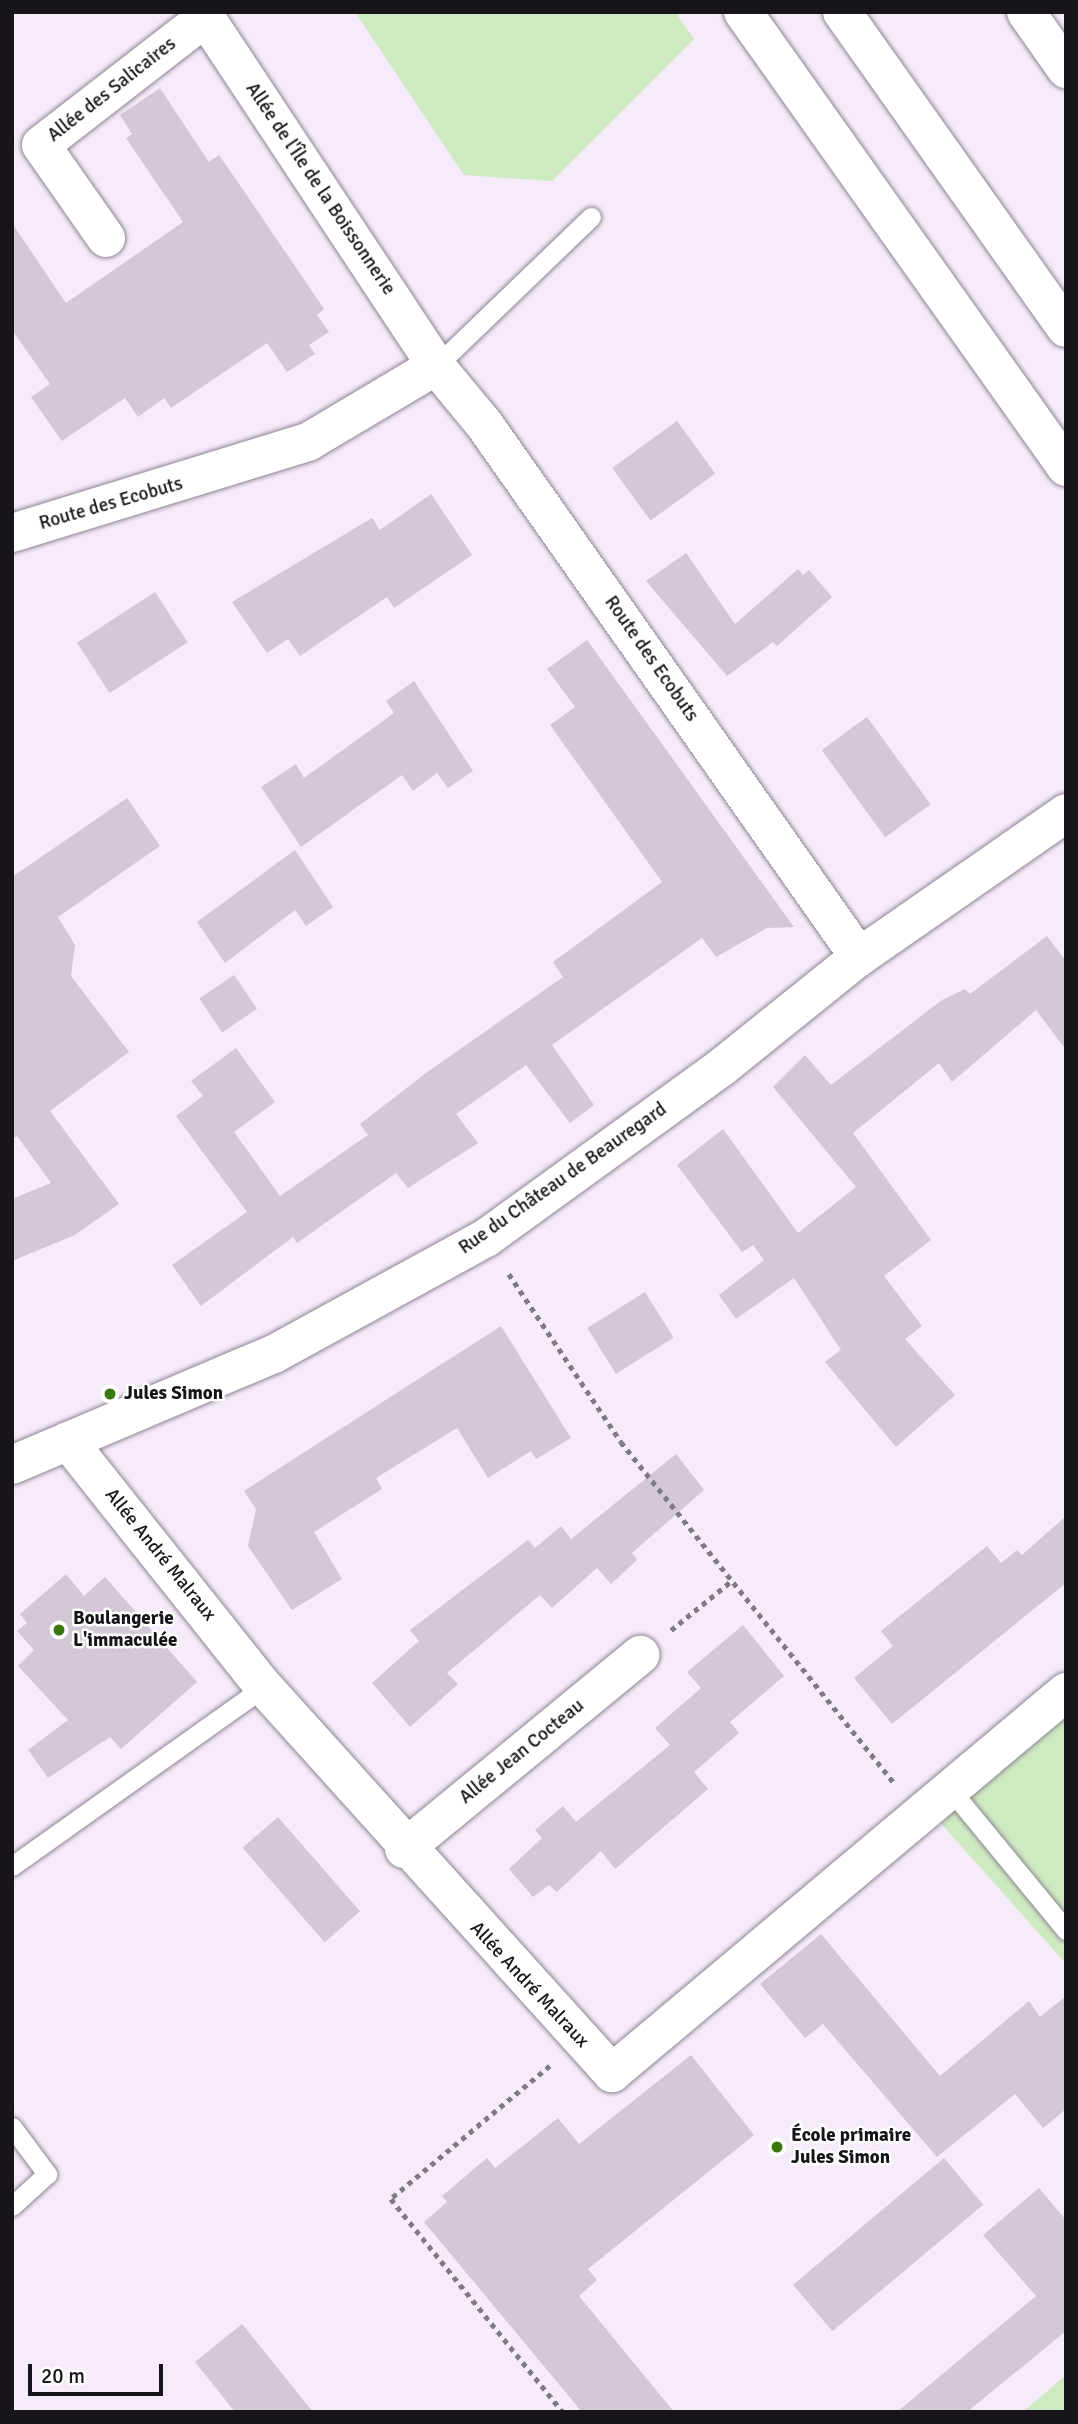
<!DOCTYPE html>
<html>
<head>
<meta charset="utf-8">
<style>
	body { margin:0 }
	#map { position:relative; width:1078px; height:2424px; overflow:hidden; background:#f5ebf9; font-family:Signika,sans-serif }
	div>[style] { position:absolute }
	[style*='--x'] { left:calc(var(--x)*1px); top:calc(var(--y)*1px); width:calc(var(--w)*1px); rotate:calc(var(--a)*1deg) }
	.green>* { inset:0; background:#cdeac1 }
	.building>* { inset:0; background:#d2c8d6; transform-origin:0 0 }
	.path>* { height:4.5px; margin-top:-2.25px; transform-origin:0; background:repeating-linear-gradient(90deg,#807a83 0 5px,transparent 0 10px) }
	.roads { filter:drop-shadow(0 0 2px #8e8592) drop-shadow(0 0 2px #8e8592) }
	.service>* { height:19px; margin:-9.5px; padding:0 9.5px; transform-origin:9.5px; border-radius:9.5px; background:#fff }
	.minor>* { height:38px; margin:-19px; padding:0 19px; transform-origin:19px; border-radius:19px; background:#fff }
	.tertiary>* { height:38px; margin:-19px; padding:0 19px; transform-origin:19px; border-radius:19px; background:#fff }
	.trunk>* { height:38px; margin:-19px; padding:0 19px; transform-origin:19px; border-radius:19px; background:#fff }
	.dots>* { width:19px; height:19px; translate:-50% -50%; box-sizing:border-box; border:4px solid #fff; border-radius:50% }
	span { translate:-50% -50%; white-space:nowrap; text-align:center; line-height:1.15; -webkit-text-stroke:5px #fff; paint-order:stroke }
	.street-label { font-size:19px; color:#18151a }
	.poi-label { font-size:19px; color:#18151a; font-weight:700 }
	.left { translate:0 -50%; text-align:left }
	.frame { position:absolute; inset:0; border:14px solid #18151a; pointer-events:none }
	.scale { position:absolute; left:28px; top:2364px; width:135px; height:32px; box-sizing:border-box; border:4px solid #18151a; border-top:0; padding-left:9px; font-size:21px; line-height:24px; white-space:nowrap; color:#18151a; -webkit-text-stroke:5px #fff; paint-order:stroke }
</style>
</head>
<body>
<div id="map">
	<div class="green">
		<div style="clip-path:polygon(355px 12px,675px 12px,694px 39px,552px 181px,464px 175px)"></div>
		<div style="clip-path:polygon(1066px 1705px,1066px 1964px,936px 1818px)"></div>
		<div style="clip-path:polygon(1066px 2375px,1066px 2412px,1023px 2412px)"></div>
	</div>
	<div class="building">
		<div style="clip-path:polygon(160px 88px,209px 162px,219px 155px,244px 191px,324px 309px,317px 315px,329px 332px,309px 345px,315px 354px,287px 372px,267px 343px,171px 408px,164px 398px,138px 417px,125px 398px,62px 441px,31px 397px,50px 384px,12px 330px,12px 223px,66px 303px,183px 222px,126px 138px,132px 134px,120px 115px)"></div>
		<div style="left:677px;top:421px;width:65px;height:80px;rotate:54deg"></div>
		<div style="clip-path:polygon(431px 494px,472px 555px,394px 608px,387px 597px,300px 656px,288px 639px,267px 653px,232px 602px,372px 518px,380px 530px)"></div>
		<div style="clip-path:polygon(686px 553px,735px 624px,798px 569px,803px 575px,809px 570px,832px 597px,777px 646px,773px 642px,727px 676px,646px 581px)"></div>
		<div style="left:155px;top:592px;width:60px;height:93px;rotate:57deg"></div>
		<div style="clip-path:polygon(587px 640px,794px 927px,767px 928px,716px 957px,702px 938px,552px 1045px,594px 1105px,570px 1123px,526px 1065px,456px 1114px,478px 1143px,408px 1188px,396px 1173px,297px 1243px,293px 1237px,201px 1306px,172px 1265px,247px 1212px,176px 1116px,203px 1096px,191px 1081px,236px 1048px,275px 1102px,234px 1132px,280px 1196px,368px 1135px,360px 1124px,426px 1073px,563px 977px,553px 962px,662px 882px,550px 725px,575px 707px,547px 669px)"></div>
		<div style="clip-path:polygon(414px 681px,473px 771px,448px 788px,437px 773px,413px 791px,402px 775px,301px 847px,261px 787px,296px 764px,304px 778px,394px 713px,386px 701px)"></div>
		<div style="left:867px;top:717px;width:108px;height:56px;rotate:54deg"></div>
		<div style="clip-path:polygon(127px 798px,160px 846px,58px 917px,75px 945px,71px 976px,129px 1052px,50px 1111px,119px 1204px,75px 1235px,12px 1261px,12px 1199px,51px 1183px,17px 1136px,12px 1139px,12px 877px)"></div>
		<div style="clip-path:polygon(295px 850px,333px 907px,306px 926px,295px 910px,225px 963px,197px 922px)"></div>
		<div style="clip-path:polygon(1047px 936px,1066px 961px,1066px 1050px,1036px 1010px,952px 1082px,939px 1063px,853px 1133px,931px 1240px,884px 1276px,922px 1326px,905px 1339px,955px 1395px,896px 1447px,825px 1362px,841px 1350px,794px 1278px,736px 1319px,719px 1295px,764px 1260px,753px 1245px,742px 1252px,677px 1165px,723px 1129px,798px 1233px,856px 1187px,773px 1087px,805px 1055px,831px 1085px,942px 1000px,965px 989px,970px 994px)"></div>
		<div style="left:234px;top:975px;width:41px;height:42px;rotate:56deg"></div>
		<div style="left:645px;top:1292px;width:54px;height:68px;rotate:58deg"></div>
		<div style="clip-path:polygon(501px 1326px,571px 1438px,536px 1459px,531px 1451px,488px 1478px,457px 1428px,376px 1478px,382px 1489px,314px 1532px,342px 1579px,292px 1610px,248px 1546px,256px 1509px,244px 1491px)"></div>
		<div style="clip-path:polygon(676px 1454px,704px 1490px,632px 1553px,637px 1560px,611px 1584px,597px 1568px,552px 1608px,540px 1595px,447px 1673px,458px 1684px,410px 1727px,372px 1683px,419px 1641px,410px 1630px,528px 1540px,535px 1548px,561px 1526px,571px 1539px)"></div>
		<div style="clip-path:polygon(1066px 1516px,1066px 1583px,892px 1724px,854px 1678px,893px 1646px,881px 1631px,987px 1546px,1001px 1563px,1017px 1550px,1022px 1555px)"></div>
		<div style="clip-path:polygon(66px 1574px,84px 1596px,105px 1577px,197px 1682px,121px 1749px,110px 1737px,48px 1778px,28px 1750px,68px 1720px,18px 1666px,34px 1650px,17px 1631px,27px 1623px,20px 1614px)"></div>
		<div style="clip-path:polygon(743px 1625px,784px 1676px,730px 1722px,739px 1733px,694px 1772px,708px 1789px,615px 1869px,601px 1851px,557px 1892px,549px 1885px,533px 1897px,509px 1869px,542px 1838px,535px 1830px,563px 1806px,576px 1822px,670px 1745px,655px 1728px,701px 1688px,687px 1672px)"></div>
		<div style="left:278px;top:1817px;width:125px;height:47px;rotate:49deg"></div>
		<div style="clip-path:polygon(821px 1934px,940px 2076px,1029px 2001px,1040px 2017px,1066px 1996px,1066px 2109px,1043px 2128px,1015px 2094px,937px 2157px,823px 2024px,805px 2038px,760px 1984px)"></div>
		<div style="clip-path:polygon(691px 2055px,754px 2135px,588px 2269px,597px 2280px,579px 2296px,674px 2412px,582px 2412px,424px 2222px,447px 2202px,442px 2196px,487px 2158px,495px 2168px,558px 2118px,579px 2144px)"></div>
		<div style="left:944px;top:2158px;width:61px;height:197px;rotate:50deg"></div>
		<div style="clip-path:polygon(1039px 2188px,1066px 2220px,1066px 2331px,967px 2412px,897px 2412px,1036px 2296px,983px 2235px)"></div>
		<div style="clip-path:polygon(242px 2324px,313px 2412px,235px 2412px,195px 2362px)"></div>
	</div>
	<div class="path">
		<div style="--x:509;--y:1274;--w:202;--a:56.3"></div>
		<div style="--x:621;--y:1442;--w:437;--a:51.3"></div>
		<div style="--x:671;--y:1630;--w:76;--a:-39.1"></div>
		<div style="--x:550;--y:2066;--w:207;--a:140.1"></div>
		<div style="--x:391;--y:2199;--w:274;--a:51.1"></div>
	</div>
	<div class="roads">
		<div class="service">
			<div style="--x:436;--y:366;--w:215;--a:-43.9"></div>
			<div style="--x:950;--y:1789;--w:183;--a:50.6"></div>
			<div style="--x:12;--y:1866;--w:309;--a:-35.4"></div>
			<div style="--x:12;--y:2127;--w:59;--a:53.3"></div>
			<div style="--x:47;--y:2174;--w:47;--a:137.6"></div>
		</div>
		<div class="minor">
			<div style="--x:202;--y:12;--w:424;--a:56.5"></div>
			<div style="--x:1026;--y:12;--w:70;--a:54.9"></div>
			<div style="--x:106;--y:238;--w:113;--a:-125"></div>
			<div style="--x:41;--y:145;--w:209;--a:-37.8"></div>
			<div style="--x:12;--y:533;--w:310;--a:-17.1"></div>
			<div style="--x:308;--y:442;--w:149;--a:-30.7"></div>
			<div style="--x:436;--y:366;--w:75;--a:50.4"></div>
			<div style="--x:484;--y:424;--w:652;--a:54.87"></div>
			<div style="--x:68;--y:1441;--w:315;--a:51.5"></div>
			<div style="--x:264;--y:1687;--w:520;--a:47.96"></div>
			<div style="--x:612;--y:2073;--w:593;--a:-40"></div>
			<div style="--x:404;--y:1849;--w:306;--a:-39.4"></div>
		</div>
		<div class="tertiary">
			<div style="--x:12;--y:1465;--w:285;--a:-23"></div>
			<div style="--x:274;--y:1354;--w:242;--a:-28.7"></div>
			<div style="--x:486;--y:1238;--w:291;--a:-35.9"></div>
			<div style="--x:722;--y:1067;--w:176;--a:-38.8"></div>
			<div style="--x:859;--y:957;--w:252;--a:-34.8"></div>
		</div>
		<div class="trunk">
			<div style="--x:743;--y:12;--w:558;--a:54.63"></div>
			<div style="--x:842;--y:12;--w:387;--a:54.7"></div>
		</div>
	</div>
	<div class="dots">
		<div style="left:110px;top:1394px;background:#3b770f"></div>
		<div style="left:59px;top:1630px;background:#3b770f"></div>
		<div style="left:777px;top:2147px;background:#3b770f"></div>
	</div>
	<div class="street-label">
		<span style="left:112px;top:90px;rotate:-38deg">Allée des Salicaires</span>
		<span style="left:320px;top:189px;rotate:56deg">Allée de l'Île de la Boissonnerie</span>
		<span style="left:111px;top:504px;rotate:-16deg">Route des Ecobuts</span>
		<span style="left:651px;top:659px;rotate:55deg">Route des Ecobuts</span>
		<span style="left:563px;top:1179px;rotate:-35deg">Rue du Château de Beauregard</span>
		<span style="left:160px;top:1555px;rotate:51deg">Allée André Malraux</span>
		<span style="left:522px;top:1752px;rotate:-39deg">Allée Jean Cocteau</span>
		<span style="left:529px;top:1985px;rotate:47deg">Allée André Malraux</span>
	</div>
	<div class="poi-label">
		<span class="left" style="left:124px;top:1394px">Jules Simon</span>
		<span class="left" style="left:73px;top:1630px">Boulangerie<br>L'immaculée</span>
		<span class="left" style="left:791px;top:2147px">École primaire<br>Jules Simon</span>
	</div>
	<div class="frame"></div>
	<div class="scale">20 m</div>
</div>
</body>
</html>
